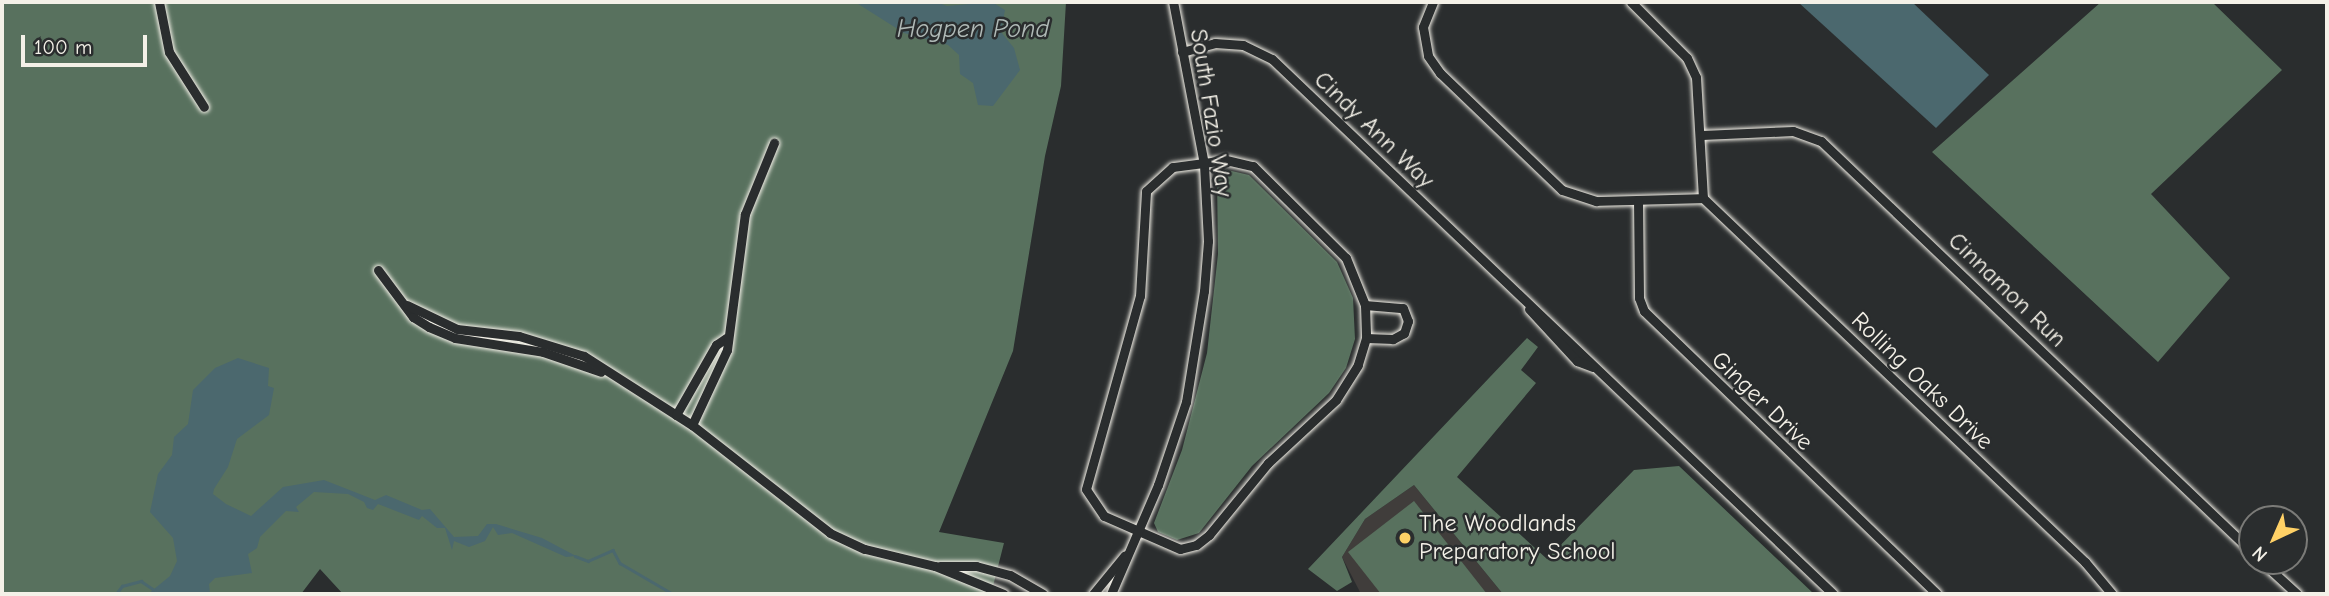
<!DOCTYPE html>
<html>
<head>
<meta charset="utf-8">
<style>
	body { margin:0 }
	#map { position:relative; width:2329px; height:596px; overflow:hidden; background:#2a2d2e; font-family:"Comic Neue",sans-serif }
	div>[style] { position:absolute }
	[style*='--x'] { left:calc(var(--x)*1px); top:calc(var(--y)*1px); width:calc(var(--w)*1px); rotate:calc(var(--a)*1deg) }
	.built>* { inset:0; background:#403d3b }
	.green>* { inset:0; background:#58715e }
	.water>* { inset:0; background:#4b686e }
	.stream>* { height:2.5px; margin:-1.25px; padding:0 1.25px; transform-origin:1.25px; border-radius:1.25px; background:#4b686e }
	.roads { filter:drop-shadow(0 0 2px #f4f1e8) drop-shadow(0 0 2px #f4f1e8) }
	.minor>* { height:9px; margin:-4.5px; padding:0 4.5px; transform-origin:4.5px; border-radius:4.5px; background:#2a2d2e }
	.dots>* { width:19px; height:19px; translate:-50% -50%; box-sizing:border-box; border:4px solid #2a2d2e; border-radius:50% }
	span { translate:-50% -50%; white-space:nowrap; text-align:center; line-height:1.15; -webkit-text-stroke:5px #2a2d2e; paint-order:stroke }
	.street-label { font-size:24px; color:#f4f1e8 }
	.poi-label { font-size:24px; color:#f4f1e8 }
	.left { translate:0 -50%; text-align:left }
	.water-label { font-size:26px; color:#b0bab7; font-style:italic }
	.frame { position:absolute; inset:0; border:4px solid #f4f1e8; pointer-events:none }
	.north { position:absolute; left:2238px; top:505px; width:70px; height:70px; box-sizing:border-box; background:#2a2d2e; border:2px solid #7b7b78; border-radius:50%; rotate:224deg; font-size:19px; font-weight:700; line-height:28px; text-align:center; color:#f4f1e8 }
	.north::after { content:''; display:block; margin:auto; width:24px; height:32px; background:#ffd166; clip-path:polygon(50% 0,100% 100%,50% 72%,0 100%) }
	.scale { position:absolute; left:21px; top:35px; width:126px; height:32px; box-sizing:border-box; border:4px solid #f4f1e8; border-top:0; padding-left:9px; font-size:21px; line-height:24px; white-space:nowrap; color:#f4f1e8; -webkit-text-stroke:5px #2a2d2e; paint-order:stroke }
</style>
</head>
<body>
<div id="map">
	<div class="built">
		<div style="clip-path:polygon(1414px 485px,1503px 594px,1361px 594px,1342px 557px,1365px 519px)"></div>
	</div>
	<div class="green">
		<div style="clip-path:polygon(2px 2px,1066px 2px,1061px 86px,1045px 156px,1013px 351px,939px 532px,1004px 543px,991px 594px,343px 594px,320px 569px,301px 594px,2px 594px)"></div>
		<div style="clip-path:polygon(2101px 2px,2212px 2px,2282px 70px,2151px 194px,2230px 278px,2158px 362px,1932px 152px)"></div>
		<div style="clip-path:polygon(1223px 169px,1249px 175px,1337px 262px,1353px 298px,1355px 339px,1346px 368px,1329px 393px,1252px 466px,1199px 533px,1177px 540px,1158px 532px,1154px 523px,1182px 450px,1207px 353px,1218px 254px,1217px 177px)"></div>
		<div style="clip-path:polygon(1527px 338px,1538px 347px,1521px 370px,1536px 383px,1457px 477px,1547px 559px,1634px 470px,1679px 466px,1814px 594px,1503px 594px,1414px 485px,1365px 519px,1342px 557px,1352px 582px,1337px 591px,1308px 569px)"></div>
		<div style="clip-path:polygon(1414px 501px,1487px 594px,1381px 594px,1348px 552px)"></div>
	</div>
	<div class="water">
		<div style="clip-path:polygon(855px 2px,936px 2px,947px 6px,992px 2px,1005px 10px,1001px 32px,1014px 48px,1020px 70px,993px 106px,978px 105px,973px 83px,960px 74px,959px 55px,948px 45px,904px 33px)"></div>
		<div style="clip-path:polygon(1798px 2px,1912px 2px,1989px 75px,1936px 128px)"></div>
		<div style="clip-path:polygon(238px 358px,269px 368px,268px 386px,274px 388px,269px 415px,237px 439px,228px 467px,214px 489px,213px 494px,226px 504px,251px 516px,283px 487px,324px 480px,375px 500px,386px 495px,422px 510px,430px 509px,454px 537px,478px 536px,487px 524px,496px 524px,542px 538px,576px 556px,566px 557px,512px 533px,498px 535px,493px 527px,485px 541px,469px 547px,454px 541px,452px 550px,445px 528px,437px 528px,422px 516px,419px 520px,378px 504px,373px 510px,367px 508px,364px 502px,348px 494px,314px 492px,296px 507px,299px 512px,286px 511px,260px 537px,257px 548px,248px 554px,252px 573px,215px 578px,209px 584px,210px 594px,148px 594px,170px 576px,177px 561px,173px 538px,150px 512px,158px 474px,172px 455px,174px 437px,188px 424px,193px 390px,215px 368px)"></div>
	</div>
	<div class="stream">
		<div style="--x:575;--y:556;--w:14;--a:21"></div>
		<div style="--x:588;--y:561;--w:27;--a:-24"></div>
		<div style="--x:613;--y:550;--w:15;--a:62"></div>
		<div style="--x:620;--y:563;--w:61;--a:30.3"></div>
		<div style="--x:116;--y:594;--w:10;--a:-53"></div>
		<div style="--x:122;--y:586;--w:20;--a:-15"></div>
		<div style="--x:141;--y:581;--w:23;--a:34"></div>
	</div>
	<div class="roads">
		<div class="minor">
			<div style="--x:159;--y:2;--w:51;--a:78.7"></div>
			<div style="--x:169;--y:52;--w:65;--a:57.5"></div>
			<div style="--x:1433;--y:2;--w:27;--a:112"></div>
			<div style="--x:1423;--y:27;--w:29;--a:80"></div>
			<div style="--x:1428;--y:56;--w:21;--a:55"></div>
			<div style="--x:1440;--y:73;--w:169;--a:43.8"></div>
			<div style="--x:1562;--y:190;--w:36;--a:18"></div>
			<div style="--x:1596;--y:201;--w:107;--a:-1.6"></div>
			<div style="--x:1631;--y:2;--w:79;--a:45"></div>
			<div style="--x:1687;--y:58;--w:21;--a:65"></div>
			<div style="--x:1696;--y:77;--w:121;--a:86.7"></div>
			<div style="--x:1182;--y:52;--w:34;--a:-15"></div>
			<div style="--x:1215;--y:43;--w:28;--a:4"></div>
			<div style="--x:1243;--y:45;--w:32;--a:26"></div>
			<div style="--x:1272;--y:59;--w:775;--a:43.64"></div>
			<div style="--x:1702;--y:135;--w:91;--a:-2.5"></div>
			<div style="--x:1793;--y:131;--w:30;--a:20"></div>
			<div style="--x:1821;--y:141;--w:596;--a:43.64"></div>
			<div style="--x:1226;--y:160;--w:28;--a:13"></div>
			<div style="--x:1253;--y:166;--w:131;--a:44.7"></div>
			<div style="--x:1346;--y:258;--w:51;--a:68"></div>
			<div style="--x:1365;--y:305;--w:33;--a:88"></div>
			<div style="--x:1366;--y:338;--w:28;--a:107"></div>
			<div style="--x:1358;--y:365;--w:41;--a:122.2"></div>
			<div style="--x:1336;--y:400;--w:93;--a:137.2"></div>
			<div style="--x:1268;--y:463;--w:93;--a:129.3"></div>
			<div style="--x:1209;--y:535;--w:16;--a:142"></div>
			<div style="--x:1196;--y:545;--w:16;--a:166"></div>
			<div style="--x:1180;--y:549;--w:83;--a:-156.5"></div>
			<div style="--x:1104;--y:516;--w:32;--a:-124"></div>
			<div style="--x:1086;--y:489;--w:200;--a:-74.4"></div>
			<div style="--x:1140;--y:296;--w:105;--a:-86.7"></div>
			<div style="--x:1146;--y:191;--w:36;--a:-42"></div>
			<div style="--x:1173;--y:167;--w:53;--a:-7.5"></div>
			<div style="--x:1703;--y:198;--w:528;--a:43.62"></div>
			<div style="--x:2085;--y:562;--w:42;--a:49.8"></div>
			<div style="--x:1638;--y:200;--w:98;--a:89.4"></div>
			<div style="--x:1639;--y:298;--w:14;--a:69"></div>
			<div style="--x:1644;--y:311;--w:407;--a:44"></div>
			<div style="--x:378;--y:270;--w:59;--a:53.3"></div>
			<div style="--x:413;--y:317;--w:19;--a:32"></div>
			<div style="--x:429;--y:327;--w:28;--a:23"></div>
			<div style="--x:455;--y:338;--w:89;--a:9"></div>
			<div style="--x:543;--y:352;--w:61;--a:19"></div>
			<div style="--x:407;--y:305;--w:55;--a:25.6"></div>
			<div style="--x:457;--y:329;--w:62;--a:6.4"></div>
			<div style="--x:519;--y:336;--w:68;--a:17.1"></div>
			<div style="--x:584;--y:356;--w:128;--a:32.6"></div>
			<div style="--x:692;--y:425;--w:175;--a:38"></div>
			<div style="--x:830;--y:533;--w:38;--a:25"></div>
			<div style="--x:865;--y:549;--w:72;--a:13.7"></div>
			<div style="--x:935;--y:566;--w:74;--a:22.1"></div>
			<div style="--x:1365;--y:305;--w:38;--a:5"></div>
			<div style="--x:1403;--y:308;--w:14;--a:69"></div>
			<div style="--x:1408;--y:321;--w:13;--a:108"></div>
			<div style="--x:1404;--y:333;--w:13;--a:151"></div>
			<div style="--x:1393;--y:339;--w:27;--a:-178"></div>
			<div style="--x:1529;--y:309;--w:71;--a:47.3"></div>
			<div style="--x:1577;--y:361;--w:17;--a:21"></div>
			<div style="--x:676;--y:415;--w:81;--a:-60.3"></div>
			<div style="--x:716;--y:345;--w:12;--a:-35"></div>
			<div style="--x:692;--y:425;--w:83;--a:-65"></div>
			<div style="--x:727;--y:350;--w:137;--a:-82.5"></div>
			<div style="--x:745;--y:214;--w:77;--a:-67.8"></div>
			<div style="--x:2261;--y:561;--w:49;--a:42.5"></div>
			<div style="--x:940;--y:566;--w:36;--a:0"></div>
			<div style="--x:976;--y:566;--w:35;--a:15"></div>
			<div style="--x:1010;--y:575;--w:38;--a:30"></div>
			<div style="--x:1093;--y:594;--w:50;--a:-50.6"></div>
			<div style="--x:1111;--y:594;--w:119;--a:-66.7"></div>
			<div style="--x:1158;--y:485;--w:88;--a:-71.4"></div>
			<div style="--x:1186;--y:402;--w:112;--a:-80.8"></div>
			<div style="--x:1204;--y:291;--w:50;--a:-85.4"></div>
			<div style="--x:1208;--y:241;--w:77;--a:-93"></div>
			<div style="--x:1204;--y:164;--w:165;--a:-100.8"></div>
		</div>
	</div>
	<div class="dots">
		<div style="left:1405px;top:538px;background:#ffd166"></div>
	</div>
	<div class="street-label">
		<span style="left:1211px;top:113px;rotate:81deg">South Fazio Way</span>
		<span style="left:1374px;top:130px;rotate:44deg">Cindy Ann Way</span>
		<span style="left:2007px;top:290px;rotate:44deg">Cinnamon Run</span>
		<span style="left:1922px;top:381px;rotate:44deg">Rolling Oaks Drive</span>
		<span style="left:1762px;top:401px;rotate:44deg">Ginger Drive</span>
	</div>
	<div class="poi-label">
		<span class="left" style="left:1419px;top:538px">The Woodlands<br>Preparatory School</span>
	</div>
	<div class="water-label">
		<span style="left:973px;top:30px">Hogpen Pond</span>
	</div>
	<div class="frame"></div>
	<div class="north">N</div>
	<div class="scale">100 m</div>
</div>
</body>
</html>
